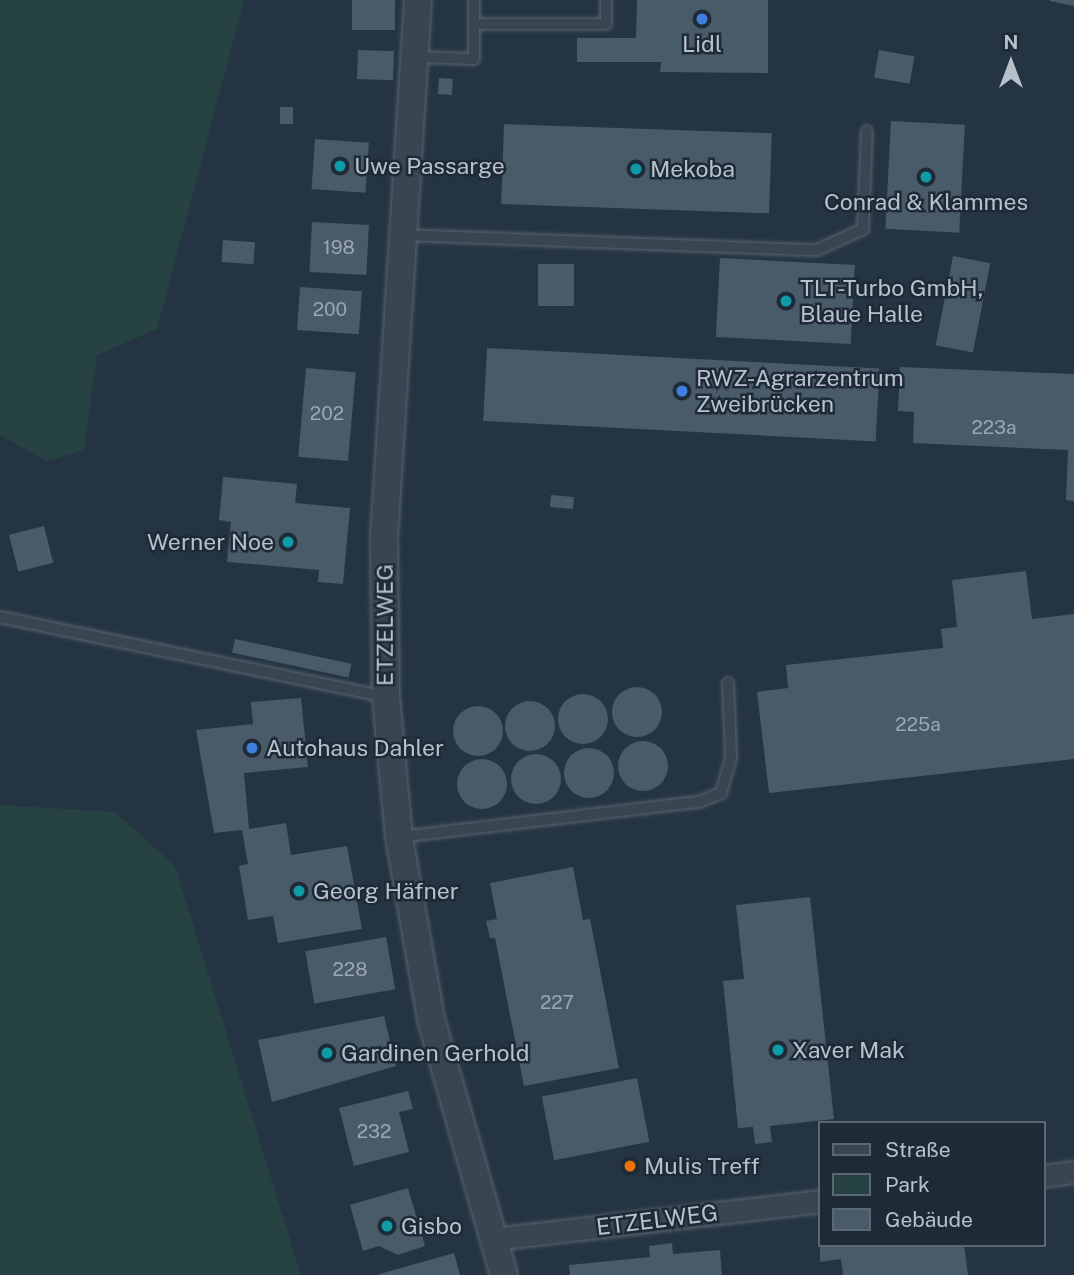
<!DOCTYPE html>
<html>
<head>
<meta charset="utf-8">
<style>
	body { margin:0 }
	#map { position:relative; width:1074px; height:1275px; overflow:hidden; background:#253442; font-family:"Public Sans",sans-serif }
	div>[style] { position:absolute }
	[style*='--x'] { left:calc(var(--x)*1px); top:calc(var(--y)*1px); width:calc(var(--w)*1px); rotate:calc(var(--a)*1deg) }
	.green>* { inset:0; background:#274243 }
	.building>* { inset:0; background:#495a68; transform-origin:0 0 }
	.round { border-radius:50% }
	.roads { filter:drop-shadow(0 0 2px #57646f) drop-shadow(0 0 2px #57646f) }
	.service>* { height:10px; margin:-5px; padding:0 5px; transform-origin:5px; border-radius:5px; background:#394651 }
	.minor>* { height:21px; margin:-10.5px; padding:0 10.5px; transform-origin:10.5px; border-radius:10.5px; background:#394651 }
	.tertiary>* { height:26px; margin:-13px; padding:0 13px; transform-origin:13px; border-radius:13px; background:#394651 }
	.dots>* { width:19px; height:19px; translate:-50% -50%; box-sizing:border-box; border:4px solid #1e2b37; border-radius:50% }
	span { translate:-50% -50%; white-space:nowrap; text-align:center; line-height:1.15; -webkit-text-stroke:5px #1e2b37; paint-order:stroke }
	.number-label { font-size:19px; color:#9ba7b3 }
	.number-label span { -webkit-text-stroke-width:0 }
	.poi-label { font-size:23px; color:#b6c1cc }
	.left { translate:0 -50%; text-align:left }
	.right { translate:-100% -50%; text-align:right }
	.street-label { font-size:23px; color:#b6c1cc }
	.legend { position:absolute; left:818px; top:1121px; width:228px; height:126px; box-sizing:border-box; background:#1e2b37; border:2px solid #5b6773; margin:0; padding:9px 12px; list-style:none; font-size:21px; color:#b6c1cc }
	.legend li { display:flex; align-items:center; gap:14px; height:35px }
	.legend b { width:35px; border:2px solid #5b6773 }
	.north { position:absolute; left:976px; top:28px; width:70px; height:70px; -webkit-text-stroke:5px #1e2b37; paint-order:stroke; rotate:0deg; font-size:19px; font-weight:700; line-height:28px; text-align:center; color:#b6c1cc }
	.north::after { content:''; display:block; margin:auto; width:24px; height:32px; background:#b6c1cc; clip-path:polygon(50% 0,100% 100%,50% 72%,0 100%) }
</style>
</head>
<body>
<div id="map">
	<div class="green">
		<div style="clip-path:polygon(0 0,244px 0,157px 329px,97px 355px,84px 450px,46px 461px,0 435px)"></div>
		<div style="clip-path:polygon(0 805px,115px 812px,175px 866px,301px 1275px,0 1275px)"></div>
	</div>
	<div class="building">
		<div style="left:352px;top:0;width:43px;height:30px"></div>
		<div style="clip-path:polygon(637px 0,768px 0,768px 73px,660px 72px,661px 62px,577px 62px,577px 38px,636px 38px)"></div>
		<div style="clip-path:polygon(1050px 0,1074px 0,1074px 6px,1050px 1px)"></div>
		<div style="left:358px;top:50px;width:36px;height:29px;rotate:2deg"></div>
		<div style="left:879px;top:50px;width:36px;height:28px;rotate:10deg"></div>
		<div style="left:439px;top:78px;width:14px;height:16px;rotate:4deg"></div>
		<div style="left:280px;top:107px;width:13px;height:17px"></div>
		<div style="left:891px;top:121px;width:74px;height:108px;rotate:3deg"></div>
		<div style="left:504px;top:124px;width:268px;height:80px;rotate:2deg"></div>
		<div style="left:315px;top:139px;width:54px;height:50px;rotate:4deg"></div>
		<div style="left:312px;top:222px;width:57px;height:50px;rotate:3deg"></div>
		<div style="left:223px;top:240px;width:32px;height:22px;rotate:4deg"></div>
		<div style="left:953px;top:256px;width:38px;height:91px;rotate:11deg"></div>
		<div style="left:720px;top:258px;width:135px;height:79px;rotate:3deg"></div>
		<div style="left:538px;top:264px;width:36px;height:42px"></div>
		<div style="left:300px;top:287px;width:62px;height:43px;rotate:4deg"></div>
		<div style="left:487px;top:348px;width:393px;height:73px;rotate:3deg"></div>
		<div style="clip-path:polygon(900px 367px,1074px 374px,1074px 501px,1066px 500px,1068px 450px,913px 443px,914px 412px,898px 411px)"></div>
		<div style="left:306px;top:368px;width:50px;height:89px;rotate:5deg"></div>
		<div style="clip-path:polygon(223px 477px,297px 484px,295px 503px,350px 508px,343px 584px,318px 582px,319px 570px,227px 562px,231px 522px,219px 520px)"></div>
		<div style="left:551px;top:495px;width:23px;height:12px;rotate:5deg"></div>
		<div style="left:44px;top:526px;width:38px;height:36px;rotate:76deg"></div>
		<div style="clip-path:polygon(1026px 571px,1032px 619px,1074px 614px,1074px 759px,769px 793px,757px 692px,788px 688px,786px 665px,943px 648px,941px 629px,957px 627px,952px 580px)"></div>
		<div style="left:235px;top:639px;width:119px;height:14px;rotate:12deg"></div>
		<div class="round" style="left:612px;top:687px;width:50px;height:50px"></div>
		<div class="round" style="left:558px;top:694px;width:50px;height:50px"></div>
		<div style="clip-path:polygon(301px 698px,308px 767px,244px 773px,249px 829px,286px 823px,291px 855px,347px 846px,362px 929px,278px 943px,273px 916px,248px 920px,239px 866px,248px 864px,242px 830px,214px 833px,196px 730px,253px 724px,251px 702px)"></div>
		<div class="round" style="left:505px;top:701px;width:50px;height:50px"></div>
		<div class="round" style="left:453px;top:706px;width:50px;height:50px"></div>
		<div class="round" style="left:618px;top:741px;width:50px;height:50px"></div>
		<div class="round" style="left:564px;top:748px;width:50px;height:50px"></div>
		<div class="round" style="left:511px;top:754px;width:50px;height:50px"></div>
		<div class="round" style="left:457px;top:759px;width:50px;height:50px"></div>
		<div style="clip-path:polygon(573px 867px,583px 920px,590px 919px,619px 1068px,524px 1086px,495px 938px,490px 938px,486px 921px,497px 919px,490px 883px)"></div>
		<div style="clip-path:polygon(810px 897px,834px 1119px,770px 1126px,772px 1142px,755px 1144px,753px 1127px,738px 1128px,723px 981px,744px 979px,736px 905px)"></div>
		<div style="left:386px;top:937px;width:53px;height:82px;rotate:80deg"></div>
		<div style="clip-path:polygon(384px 1016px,396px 1066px,272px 1102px,258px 1040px)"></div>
		<div style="left:637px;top:1078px;width:65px;height:97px;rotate:79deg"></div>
		<div style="clip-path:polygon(408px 1091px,413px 1109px,399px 1112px,409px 1152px,354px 1166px,339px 1108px)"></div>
		<div style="clip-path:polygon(408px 1188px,425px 1246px,398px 1255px,379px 1246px,363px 1251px,350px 1205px)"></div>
		<div style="clip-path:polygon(820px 1230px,820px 1245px,964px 1245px,968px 1275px,843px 1275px,841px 1259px,820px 1262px)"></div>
		<div style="clip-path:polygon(672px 1243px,673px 1254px,720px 1250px,722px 1275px,570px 1275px,569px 1265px,650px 1257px,649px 1246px)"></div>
		<div style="clip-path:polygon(454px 1253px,460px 1275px,380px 1275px,380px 1274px)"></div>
	</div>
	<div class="roads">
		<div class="service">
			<div style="--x:474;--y:24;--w:132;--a:0"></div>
			<div style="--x:606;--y:24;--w:24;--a:-90"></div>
			<div style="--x:416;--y:57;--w:58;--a:2"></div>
			<div style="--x:474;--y:59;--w:59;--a:-90"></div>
			<div style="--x:403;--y:235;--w:414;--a:2.1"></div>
			<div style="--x:817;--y:250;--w:51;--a:-24.5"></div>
			<div style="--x:863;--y:229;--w:98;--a:-87.7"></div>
			<div style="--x:0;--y:617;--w:394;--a:11.7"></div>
			<div style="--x:399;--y:837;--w:302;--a:-6.7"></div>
			<div style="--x:699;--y:802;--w:24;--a:-22"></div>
			<div style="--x:721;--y:793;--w:37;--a:-74"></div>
			<div style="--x:731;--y:757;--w:74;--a:-92.3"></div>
		</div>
		<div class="minor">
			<div style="--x:1044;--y:1176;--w:30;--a:-8"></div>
			<div style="--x:493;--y:1239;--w:329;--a:-6.6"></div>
		</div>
		<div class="tertiary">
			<div style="--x:418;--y:0;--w:539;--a:93.62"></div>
			<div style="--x:384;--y:538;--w:159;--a:89.3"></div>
			<div style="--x:386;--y:697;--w:141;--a:84.7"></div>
			<div style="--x:399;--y:837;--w:185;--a:80"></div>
			<div style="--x:431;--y:1019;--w:266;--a:74.1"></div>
		</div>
	</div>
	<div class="dots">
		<div style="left:702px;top:19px;background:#3f7fe0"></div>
		<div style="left:340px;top:166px;background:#0f9aa8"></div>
		<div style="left:636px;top:169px;background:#0f9aa8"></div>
		<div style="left:926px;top:177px;background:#0f9aa8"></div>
		<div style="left:786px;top:301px;background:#0f9aa8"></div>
		<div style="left:682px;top:391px;background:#3f7fe0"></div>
		<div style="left:288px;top:542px;background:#0f9aa8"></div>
		<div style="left:252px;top:748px;background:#3f7fe0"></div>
		<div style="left:299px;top:891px;background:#0f9aa8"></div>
		<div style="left:778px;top:1050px;background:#0f9aa8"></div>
		<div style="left:327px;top:1053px;background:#0f9aa8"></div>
		<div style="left:630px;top:1166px;background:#e8710a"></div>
		<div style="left:387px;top:1226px;background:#0f9aa8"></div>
	</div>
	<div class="number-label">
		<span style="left:339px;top:248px">198</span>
		<span style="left:330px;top:310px">200</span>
		<span style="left:327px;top:414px">202</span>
		<span style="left:994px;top:428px">223a</span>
		<span style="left:918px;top:725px">225a</span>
		<span style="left:350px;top:970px">228</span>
		<span style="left:557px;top:1003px">227</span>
		<span style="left:374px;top:1132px">232</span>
	</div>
	<div class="poi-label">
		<span style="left:702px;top:44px">Lidl</span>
		<span class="left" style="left:354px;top:166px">Uwe Passarge</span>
		<span class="left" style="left:650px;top:169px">Mekoba</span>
		<span style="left:926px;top:202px">Conrad &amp; Klammes</span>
		<span class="left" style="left:800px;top:301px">TLT-Turbo GmbH,<br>Blaue Halle</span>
		<span class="left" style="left:696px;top:391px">RWZ-Agrarzentrum<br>Zweibrücken</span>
		<span class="right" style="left:274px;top:542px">Werner Noe</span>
		<span class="left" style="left:266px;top:748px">Autohaus Dahler</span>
		<span class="left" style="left:313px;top:891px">Georg Häfner</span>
		<span class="left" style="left:792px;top:1050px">Xaver Mak</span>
		<span class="left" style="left:341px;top:1053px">Gardinen Gerhold</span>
		<span class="left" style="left:644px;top:1166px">Mulis Treff</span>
		<span class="left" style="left:401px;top:1226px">Gisbo</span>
	</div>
	<div class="street-label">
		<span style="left:385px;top:625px;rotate:-90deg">ETZELWEG</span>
		<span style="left:657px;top:1220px;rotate:-7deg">ETZELWEG</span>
	</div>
	<ul class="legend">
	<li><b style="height:9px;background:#394651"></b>Straße</li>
	<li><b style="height:19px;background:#274243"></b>Park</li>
	<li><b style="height:19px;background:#495a68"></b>Gebäude</li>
	</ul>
	<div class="north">N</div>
</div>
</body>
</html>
